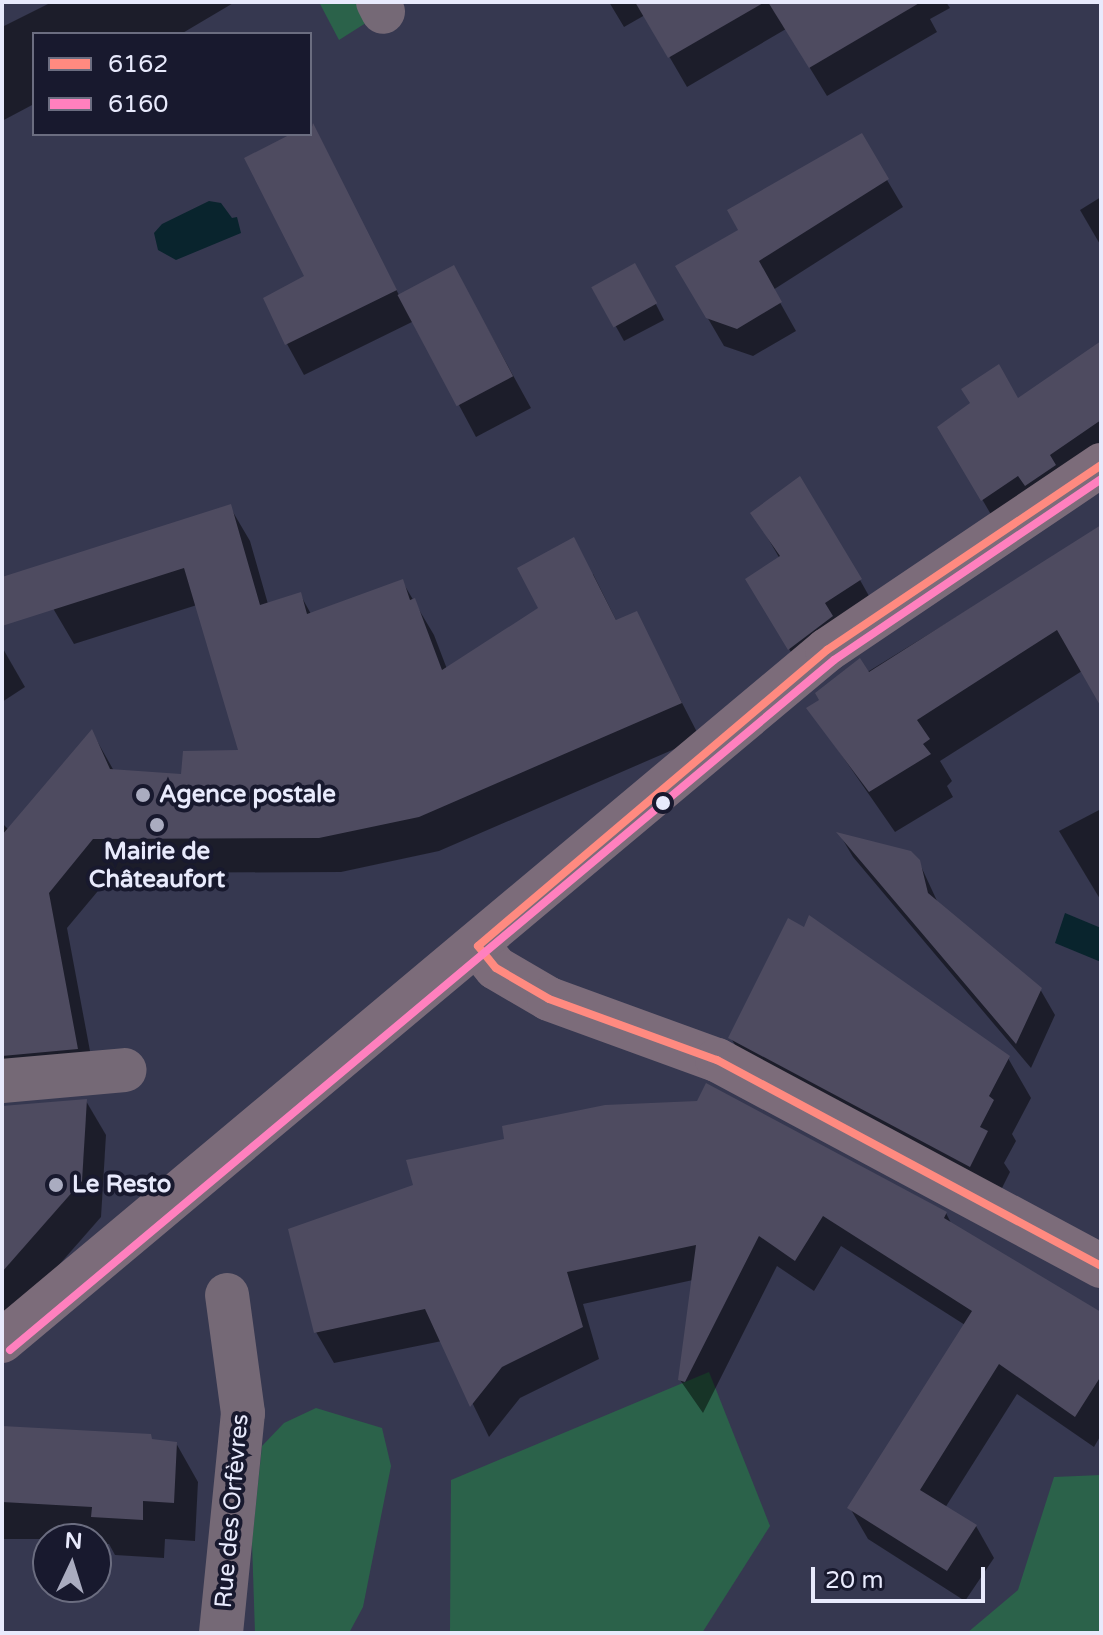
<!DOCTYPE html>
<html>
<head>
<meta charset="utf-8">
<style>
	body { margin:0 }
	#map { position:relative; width:1103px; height:1635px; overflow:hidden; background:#363850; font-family:"Varela Round",sans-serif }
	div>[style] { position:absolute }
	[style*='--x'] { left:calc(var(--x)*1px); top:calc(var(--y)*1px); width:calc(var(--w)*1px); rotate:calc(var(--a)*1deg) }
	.green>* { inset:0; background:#2b624a }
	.water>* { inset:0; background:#09242d }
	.shadow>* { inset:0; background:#0007 }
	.building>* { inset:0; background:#4e4b60; transform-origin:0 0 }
	.street>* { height:44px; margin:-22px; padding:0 22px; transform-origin:22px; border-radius:22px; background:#756976 }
	.secondary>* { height:44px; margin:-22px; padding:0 22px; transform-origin:22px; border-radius:22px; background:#7c6c7a }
	.bus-1>* { height:8px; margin:-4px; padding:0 4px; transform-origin:4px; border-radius:4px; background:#ff8a80 }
	.bus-2>* { height:8px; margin:-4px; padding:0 4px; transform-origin:4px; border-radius:4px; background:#ff80be }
	.dots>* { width:22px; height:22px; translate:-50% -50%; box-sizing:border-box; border:4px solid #18192e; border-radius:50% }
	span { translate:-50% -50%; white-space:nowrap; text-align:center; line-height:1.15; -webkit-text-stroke:8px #18192e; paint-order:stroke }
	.poi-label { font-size:24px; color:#e8eafc; font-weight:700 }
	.left { translate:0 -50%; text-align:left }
	.street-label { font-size:24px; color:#e8eafc }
	.frame { position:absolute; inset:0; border:4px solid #e8eafc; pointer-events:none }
	.legend { position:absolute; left:32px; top:32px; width:280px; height:104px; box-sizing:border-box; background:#18192e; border:2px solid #6b6d80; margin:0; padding:10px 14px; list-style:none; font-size:24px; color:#e8eafc }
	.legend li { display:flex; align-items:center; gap:16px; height:40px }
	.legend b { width:40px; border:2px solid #6b6d80 }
	.north { position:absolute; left:32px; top:1523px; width:80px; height:80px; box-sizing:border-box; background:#18192e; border:2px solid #6b6d80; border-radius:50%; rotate:4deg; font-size:22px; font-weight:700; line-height:32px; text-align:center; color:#e8eafc }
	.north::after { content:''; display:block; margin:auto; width:28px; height:36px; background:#aaacc0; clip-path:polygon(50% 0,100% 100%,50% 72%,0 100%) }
	.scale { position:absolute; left:811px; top:1567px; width:174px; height:36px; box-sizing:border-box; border:4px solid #e8eafc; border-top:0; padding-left:10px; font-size:24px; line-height:28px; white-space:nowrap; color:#e8eafc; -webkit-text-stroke:6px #18192e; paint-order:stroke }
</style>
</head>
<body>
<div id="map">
	<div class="green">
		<div style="clip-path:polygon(319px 2px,399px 2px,339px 40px)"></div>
		<div style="clip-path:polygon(709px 1372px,770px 1526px,702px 1633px,450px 1633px,451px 1480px)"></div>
		<div style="clip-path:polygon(316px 1408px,382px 1428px,391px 1466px,363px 1607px,349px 1633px,255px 1633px,252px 1542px,262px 1446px,284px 1423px)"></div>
		<div style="clip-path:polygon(1101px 1475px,1101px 1633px,967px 1633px,1018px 1590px,1054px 1477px)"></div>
	</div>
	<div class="water">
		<div style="clip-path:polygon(209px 201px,221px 203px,232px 218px,237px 217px,241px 233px,176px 260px,158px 250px,154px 233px,162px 224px)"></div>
		<div style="clip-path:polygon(1065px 913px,1101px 928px,1101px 962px,1055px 943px)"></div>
	</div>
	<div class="shadow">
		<div style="clip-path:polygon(52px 2px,235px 2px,181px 34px,34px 34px,34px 104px,2px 121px,2px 27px)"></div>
		<div style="clip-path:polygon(609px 2px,946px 2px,950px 8px,930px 19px,937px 32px,827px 96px,786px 29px,687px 87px,645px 15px,624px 27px)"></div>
		<div style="clip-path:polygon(312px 125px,399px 295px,471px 299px,531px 408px,476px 437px,414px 321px,304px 375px,287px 344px,307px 276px,295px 134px,310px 134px)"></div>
		<div style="clip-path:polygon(861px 136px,903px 207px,773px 290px,796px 331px,753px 356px,724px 346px,678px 267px,741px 231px)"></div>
		<div style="clip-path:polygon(1101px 197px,1101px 246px,1080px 210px)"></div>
		<div style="clip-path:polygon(644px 281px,664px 320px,624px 341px,595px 289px)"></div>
		<div style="clip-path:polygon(1101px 344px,1101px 463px,1000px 530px,940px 427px,972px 404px,1018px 401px)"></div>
		<div style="clip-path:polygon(230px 507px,250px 541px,268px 604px,300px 594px,311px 614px,402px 581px,434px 635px,447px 669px,593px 574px,617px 622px,636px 613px,700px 738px,439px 851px,341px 872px,113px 873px,67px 928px,96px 1083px,2px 1060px,2px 823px,9px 830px,92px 732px,114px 771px,183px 776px,240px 752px,197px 605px,74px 644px,54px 610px,41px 567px)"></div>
		<div style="clip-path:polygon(753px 513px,860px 580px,878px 612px,808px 680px,766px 611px,780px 559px)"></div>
		<div style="clip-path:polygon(1101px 528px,1101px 703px,1082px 671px,940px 761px,952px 781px,947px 786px,953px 797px,895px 832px,809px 708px)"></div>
		<div style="clip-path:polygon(2px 647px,25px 687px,2px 702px)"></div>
		<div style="clip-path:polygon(1101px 809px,1101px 898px,1100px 899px,1059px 831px)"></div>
		<div style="clip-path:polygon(840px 835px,919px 862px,938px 903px,1040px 989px,1055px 1015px,1031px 1068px,853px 857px)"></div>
		<div style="clip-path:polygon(805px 930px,1008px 1058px,1031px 1098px,1012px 1134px,1016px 1141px,1004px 1163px,1010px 1172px,993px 1206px,754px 1078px,731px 1038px)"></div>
		<div style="clip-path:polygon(86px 1101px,106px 1135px,101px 1217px,2px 1330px,2px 1107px)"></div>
		<div style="clip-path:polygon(415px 1187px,946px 1213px,953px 1227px,1101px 1314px,1101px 1435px,1094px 1447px,1017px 1394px,945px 1508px,976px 1526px,994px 1558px,965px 1601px,868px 1539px,850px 1508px,965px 1325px,841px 1246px,814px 1291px,777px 1266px,703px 1413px,680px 1380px,693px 1280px,583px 1304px,599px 1359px,520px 1398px,489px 1437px,442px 1341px,334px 1363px,316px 1332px)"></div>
		<div style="clip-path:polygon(2px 1428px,176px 1443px,198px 1482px,195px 1541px,165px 1539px,164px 1558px,115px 1555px,109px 1544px,96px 1544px,96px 1539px,2px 1539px)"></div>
	</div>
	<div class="building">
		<div style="clip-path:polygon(635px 2px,765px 2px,668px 58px)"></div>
		<div style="clip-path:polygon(768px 2px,921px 2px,809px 68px)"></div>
		<div style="clip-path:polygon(313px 123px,397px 290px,285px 345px,263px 298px,304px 276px,244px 158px,291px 134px,310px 134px)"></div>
		<div style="clip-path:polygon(862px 133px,889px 179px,759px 261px,782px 302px,737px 329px,706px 318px,675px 266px,738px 230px,727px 210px)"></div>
		<div style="left:635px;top:263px;width:46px;height:50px;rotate:61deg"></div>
		<div style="left:454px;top:265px;width:126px;height:64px;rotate:62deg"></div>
		<div style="clip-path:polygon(1101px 341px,1101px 420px,1050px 455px,1056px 465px,1025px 486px,1018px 476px,981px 501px,937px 427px,970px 403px,961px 389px,999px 364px,1018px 398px)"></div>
		<div style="clip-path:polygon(800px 476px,862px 579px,825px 603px,833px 616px,788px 650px,745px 579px,780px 556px,750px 513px)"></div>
		<div style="clip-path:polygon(231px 504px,260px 605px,301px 592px,307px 614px,403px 579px,410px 600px,415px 598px,442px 670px,538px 608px,517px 568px,574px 537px,616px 620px,637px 611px,682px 703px,419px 817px,319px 838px,93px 839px,49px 893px,78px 1049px,2px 1056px,2px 835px,92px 729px,110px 769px,181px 774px,183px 751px,238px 750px,184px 568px,2px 626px,2px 577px)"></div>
		<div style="clip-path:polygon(1101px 525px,1101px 707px,1057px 630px,917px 720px,930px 739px,923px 744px,931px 754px,869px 792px,806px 708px,819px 700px,815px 693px,860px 658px,869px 672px)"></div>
		<div style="clip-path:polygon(836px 832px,911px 851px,920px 860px,928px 893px,1042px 988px,1016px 1044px)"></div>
		<div style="clip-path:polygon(809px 915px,1010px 1056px,989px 1096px,994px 1100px,980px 1127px,988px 1131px,970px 1167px,728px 1038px,788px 918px,804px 927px)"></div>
		<div style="clip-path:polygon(706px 1083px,947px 1212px,944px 1218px,1101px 1312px,1101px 1376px,1075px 1417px,999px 1364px,920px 1490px,977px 1525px,947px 1571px,847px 1508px,972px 1311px,823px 1216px,795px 1261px,759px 1236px,685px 1382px,678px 1380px,696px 1245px,567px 1272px,583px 1327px,502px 1367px,470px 1407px,425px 1309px,314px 1333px,288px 1229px,413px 1185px,406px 1160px,504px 1139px,502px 1126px,605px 1105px,697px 1101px)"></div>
		<div style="clip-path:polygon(87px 1099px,82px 1181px,2px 1272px,2px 1106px)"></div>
		<div style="clip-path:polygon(2px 1426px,151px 1434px,152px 1439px,177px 1442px,174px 1503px,143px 1501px,143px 1520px,91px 1517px,92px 1507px,2px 1502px)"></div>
	</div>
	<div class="street">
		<div style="--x:378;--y:2;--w:11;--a:63"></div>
		<div style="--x:2;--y:1081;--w:123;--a:-5.1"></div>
		<div style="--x:221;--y:1633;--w:221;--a:-84.3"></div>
		<div style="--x:243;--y:1413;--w:119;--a:-97.7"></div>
	</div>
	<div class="secondary">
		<div style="--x:478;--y:946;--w:28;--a:51"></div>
		<div style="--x:496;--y:968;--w:61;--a:30.3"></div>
		<div style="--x:549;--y:999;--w:179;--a:20"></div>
		<div style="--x:717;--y:1060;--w:436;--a:28.2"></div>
		<div style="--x:2;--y:1341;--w:1076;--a:-39.95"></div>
		<div style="--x:827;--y:650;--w:331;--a:-34"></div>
	</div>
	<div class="bus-1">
		<div style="--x:478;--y:946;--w:458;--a:-40.3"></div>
		<div style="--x:827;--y:650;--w:331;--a:-34"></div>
		<div style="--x:478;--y:946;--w:28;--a:51"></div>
		<div style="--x:496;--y:968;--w:61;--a:30.3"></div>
		<div style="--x:549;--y:999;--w:179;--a:20"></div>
		<div style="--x:717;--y:1060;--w:436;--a:28.2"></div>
	</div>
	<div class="bus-2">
		<div style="--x:10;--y:1350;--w:1075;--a:-39.94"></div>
		<div style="--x:834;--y:660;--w:323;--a:-34.1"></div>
	</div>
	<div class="dots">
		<div style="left:143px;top:795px;background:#aaacc0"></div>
		<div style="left:663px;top:803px;background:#e8eafc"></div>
		<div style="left:157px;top:825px;background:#aaacc0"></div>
		<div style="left:56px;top:1185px;background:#aaacc0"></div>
	</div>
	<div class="poi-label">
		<span class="left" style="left:159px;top:795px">Agence postale</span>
		<span style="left:157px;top:866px">Mairie de<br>Châteaufort</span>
		<span class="left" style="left:72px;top:1185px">Le Resto</span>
	</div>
	<div class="street-label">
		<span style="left:232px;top:1511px;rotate:-85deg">Rue des Orfèvres</span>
	</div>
	<div class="frame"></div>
	<ul class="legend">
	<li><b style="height:10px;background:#ff8a80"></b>6162</li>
	<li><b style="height:10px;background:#ff80be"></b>6160</li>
	</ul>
	<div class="north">N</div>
	<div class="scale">20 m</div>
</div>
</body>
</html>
